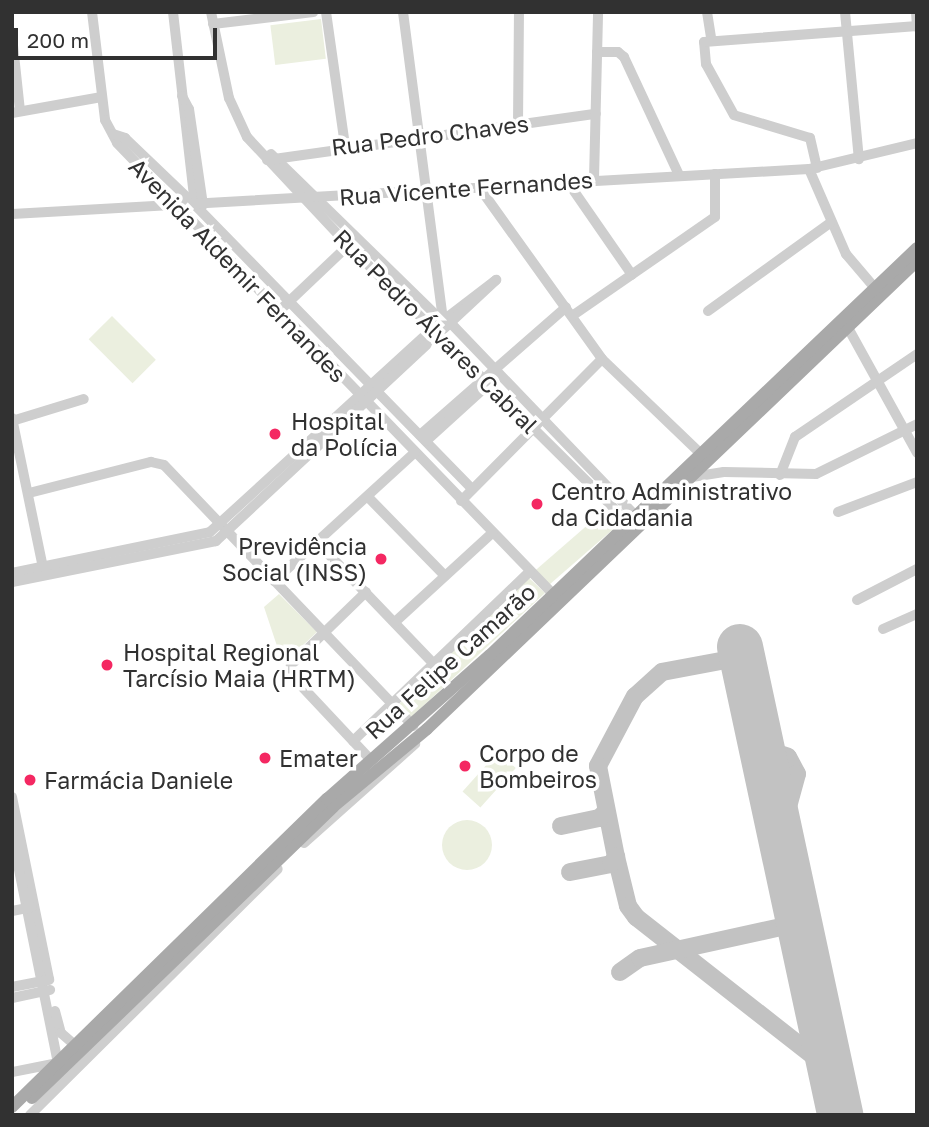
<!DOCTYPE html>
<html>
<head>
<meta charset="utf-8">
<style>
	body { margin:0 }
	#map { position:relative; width:929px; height:1127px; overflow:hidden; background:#fff; font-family:"Golos Text",sans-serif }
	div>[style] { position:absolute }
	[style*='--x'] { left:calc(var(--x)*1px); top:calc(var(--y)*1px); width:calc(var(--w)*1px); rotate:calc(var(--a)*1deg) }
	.green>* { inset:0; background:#ebefdf; transform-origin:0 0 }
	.round { border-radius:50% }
	.taxiway>* { height:18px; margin:-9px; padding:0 9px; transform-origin:9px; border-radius:9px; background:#c2c2c2 }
	.runway>* { height:46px; margin:-23px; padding:0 23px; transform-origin:23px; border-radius:23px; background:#c2c2c2 }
	.minor>* { height:10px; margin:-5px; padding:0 5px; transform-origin:5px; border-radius:5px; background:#cecece }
	.major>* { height:12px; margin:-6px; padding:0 6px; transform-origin:6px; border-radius:6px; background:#a9a9a9 }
	.dots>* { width:19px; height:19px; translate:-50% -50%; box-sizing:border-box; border:4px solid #fff; border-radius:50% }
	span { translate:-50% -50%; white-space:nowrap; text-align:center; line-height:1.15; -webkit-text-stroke:7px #fff; paint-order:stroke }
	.street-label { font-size:23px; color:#313131 }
	.poi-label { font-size:23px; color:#313131 }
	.left { translate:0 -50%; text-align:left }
	.right { translate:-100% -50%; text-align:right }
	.frame { position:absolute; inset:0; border:14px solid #313131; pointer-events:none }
	.scale { position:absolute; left:14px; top:28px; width:203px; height:32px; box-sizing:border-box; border:4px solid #313131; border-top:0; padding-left:9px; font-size:21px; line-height:24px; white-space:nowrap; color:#313131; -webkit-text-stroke:5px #fff; paint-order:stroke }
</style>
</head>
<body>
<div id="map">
	<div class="green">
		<div style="left:321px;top:19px;width:40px;height:51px;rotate:83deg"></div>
		<div style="left:112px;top:316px;width:62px;height:33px;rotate:45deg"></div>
		<div style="left:606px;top:509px;width:20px;height:93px;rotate:49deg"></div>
		<div style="clip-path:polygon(528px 577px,545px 593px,409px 719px,397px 706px)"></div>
		<div style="clip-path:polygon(279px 594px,317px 632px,283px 664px,264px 607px)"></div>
		<div style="left:498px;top:752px;width:24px;height:53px;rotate:42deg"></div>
		<div class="round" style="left:442px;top:820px;width:50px;height:50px"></div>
	</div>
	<div class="taxiway">
		<div style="--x:742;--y:657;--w:81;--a:169.4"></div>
		<div style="--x:662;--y:672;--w:36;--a:138"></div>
		<div style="--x:635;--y:696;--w:79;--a:117.9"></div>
		<div style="--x:598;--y:766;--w:93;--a:78.8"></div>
		<div style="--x:616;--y:857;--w:50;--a:76.2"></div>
		<div style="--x:628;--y:906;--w:14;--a:54"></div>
		<div style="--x:636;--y:917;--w:246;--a:38.1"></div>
		<div style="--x:761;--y:748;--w:28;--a:18"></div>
		<div style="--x:788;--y:757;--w:19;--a:62"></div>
		<div style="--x:797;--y:774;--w:64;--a:105.3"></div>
		<div style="--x:561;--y:826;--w:40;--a:-12"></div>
		<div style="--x:600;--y:818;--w:9;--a:-49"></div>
		<div style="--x:570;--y:872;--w:42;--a:-11"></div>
		<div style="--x:611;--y:864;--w:9;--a:-54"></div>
		<div style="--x:786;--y:926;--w:18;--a:-56"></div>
		<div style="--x:620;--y:972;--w:24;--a:-35"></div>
		<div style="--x:640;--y:958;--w:149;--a:-12.4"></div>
		<div style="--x:786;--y:926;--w:20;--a:37"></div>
	</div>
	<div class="runway">
		<div style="--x:740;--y:647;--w:479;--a:77.9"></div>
	</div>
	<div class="minor">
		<div style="--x:92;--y:12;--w:109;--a:83.1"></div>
		<div style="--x:105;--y:120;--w:26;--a:62"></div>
		<div style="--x:117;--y:143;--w:629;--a:45.97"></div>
		<div style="--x:173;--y:12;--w:194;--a:83.5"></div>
		<div style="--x:211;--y:12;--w:88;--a:78.2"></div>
		<div style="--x:229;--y:98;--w:43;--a:65.2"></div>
		<div style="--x:247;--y:137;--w:148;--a:46.9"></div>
		<div style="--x:348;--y:245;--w:395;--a:44.7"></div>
		<div style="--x:326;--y:12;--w:135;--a:81.9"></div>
		<div style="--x:403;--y:12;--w:305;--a:82.6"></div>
		<div style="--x:442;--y:314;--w:280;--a:46.2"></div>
		<div style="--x:707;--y:12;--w:26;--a:81"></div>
		<div style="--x:845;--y:12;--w:148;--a:84.6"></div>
		<div style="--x:916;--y:12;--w:15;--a:86"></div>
		<div style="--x:213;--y:24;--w:101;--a:-6.8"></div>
		<div style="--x:12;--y:36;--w:75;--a:83.9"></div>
		<div style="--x:597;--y:52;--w:21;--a:0"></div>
		<div style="--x:618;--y:52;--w:8;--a:40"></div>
		<div style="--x:624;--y:57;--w:130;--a:65"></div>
		<div style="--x:182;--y:96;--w:15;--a:62"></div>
		<div style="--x:189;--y:109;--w:97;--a:81.7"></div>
		<div style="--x:12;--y:113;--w:91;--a:-10.1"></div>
		<div style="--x:518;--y:124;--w:112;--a:-89.5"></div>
		<div style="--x:113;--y:134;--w:13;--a:18"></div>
		<div style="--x:125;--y:138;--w:97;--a:43.7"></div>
		<div style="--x:195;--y:205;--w:397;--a:45.7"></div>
		<div style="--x:271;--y:154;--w:242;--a:44.3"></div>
		<div style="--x:267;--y:160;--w:332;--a:-8"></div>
		<div style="--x:817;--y:168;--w:31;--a:-103"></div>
		<div style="--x:810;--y:138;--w:79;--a:-163.2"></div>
		<div style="--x:734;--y:115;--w:58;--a:-118.8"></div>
		<div style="--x:706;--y:64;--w:22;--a:-95"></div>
		<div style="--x:704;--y:42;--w:214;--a:-4.3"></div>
		<div style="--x:809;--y:169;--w:93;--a:66.5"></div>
		<div style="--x:846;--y:254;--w:43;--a:49.7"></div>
		<div style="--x:594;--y:179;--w:167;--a:-88.6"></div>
		<div style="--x:567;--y:181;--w:114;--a:55.3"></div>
		<div style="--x:479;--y:187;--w:211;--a:54.4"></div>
		<div style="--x:602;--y:359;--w:136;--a:43.8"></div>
		<div style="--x:12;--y:214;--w:798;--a:-3.23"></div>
		<div style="--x:809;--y:169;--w:111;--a:-13.5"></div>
		<div style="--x:708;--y:311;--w:150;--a:-35.8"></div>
		<div style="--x:277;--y:313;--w:105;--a:-43.5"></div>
		<div style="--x:572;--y:316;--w:174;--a:-34.7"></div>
		<div style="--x:715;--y:217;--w:43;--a:-90"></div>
		<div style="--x:847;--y:326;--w:145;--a:61.1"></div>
		<div style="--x:12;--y:418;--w:158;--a:78.3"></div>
		<div style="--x:12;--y:421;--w:75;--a:-17"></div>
		<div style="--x:420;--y:435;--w:194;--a:-41.2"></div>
		<div style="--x:426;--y:441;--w:88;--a:-42.2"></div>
		<div style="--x:780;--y:475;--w:41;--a:-68.5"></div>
		<div style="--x:795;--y:437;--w:148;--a:-34.2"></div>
		<div style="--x:692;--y:477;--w:32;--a:-9"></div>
		<div style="--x:724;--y:472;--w:92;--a:1.2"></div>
		<div style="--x:816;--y:474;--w:113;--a:-26.3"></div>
		<div style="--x:29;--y:493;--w:126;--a:-14.3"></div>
		<div style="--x:151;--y:462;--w:13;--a:13"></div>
		<div style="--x:164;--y:465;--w:361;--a:46.3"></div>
		<div style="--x:368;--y:497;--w:110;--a:45.7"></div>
		<div style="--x:461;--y:501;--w:200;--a:-45.2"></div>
		<div style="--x:838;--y:512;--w:85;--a:-20.8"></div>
		<div style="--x:316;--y:541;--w:170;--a:46.2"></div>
		<div style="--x:12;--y:573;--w:202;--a:-11.7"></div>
		<div style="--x:210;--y:532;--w:301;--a:-42.4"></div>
		<div style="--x:432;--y:329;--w:81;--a:-37.4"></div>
		<div style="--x:496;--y:280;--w:383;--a:137"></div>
		<div style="--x:216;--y:541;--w:208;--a:168.6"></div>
		<div style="--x:274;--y:581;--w:190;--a:-42.4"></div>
		<div style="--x:366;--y:592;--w:105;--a:135.8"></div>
		<div style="--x:291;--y:665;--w:12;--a:81"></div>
		<div style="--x:293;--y:677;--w:114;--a:46.8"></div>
		<div style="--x:857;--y:600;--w:68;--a:-27.3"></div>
		<div style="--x:395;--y:622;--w:132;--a:-42.5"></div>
		<div style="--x:883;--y:629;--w:37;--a:-24"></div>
		<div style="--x:353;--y:741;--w:245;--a:-43.8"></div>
		<div style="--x:12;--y:797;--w:186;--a:78.5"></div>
		<div style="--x:12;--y:835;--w:233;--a:78.6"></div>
		<div style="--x:58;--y:1063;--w:47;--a:168.9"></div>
		<div style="--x:304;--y:843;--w:149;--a:-41.7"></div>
		<div style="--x:12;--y:911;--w:20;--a:-11"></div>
		<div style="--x:12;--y:987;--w:38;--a:-11"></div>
		<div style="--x:12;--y:998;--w:39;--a:-12"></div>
		<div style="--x:55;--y:1011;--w:23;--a:75"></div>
		<div style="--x:61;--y:1033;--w:18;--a:41"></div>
		<div style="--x:30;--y:1115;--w:349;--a:-44.8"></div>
	</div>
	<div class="major">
		<div style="--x:32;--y:1098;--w:419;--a:-44"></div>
		<div style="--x:333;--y:807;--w:122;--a:-39.7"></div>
		<div style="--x:427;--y:729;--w:678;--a:-43.68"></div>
		<div style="--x:12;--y:1107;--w:441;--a:-44.4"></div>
		<div style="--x:327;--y:799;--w:217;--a:-41.5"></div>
		<div style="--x:490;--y:655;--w:590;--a:-43.63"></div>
	</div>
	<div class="dots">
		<div style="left:275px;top:434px;background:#f42862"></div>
		<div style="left:537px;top:504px;background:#f42862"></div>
		<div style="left:381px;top:559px;background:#f42862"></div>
		<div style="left:107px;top:665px;background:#f42862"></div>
		<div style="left:265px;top:758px;background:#f42862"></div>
		<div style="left:465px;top:766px;background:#f42862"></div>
		<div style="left:30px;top:780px;background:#f42862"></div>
	</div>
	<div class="street-label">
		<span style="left:430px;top:135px;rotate:-7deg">Rua Pedro Chaves</span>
		<span style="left:466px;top:188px;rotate:-4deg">Rua Vicente Fernandes</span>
		<span style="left:238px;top:270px;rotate:46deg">Avenida Aldemir Fernandes</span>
		<span style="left:436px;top:331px;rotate:45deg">Rua Pedro Álvares Cabral</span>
		<span style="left:450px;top:661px;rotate:-42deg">Rua Felipe Camarão</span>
	</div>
	<div class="poi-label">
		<span class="left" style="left:291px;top:434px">Hospital<br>da Polícia</span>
		<span class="left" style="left:551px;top:504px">Centro Administrativo<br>da Cidadania</span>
		<span class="right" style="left:367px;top:559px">Previdência<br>Social (INSS)</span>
		<span class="left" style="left:123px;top:665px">Hospital Regional<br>Tarcísio Maia (HRTM)</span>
		<span class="left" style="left:479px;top:766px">Corpo de<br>Bombeiros</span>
		<span class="left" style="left:279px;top:758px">Emater</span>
		<span class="left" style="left:44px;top:780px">Farmácia Daniele</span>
	</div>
	<div class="frame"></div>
	<div class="scale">200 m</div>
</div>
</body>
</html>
